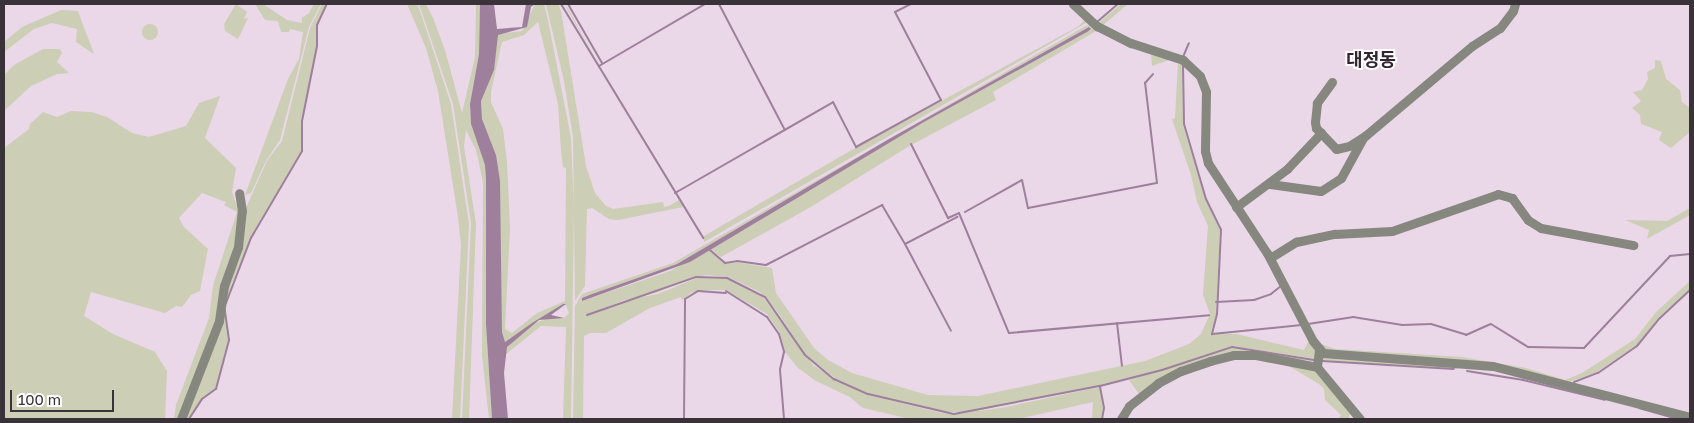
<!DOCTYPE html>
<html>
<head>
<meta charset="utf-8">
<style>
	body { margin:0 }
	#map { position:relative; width:1694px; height:423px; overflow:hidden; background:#ead8e8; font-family:"Golos Text","Noto Sans KR",sans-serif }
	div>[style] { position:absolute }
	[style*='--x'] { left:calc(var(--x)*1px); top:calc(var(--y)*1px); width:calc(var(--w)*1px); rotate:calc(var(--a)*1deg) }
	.green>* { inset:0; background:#ccceb5 }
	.round { border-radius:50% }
	.water>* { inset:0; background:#9e7f9c }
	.stream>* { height:2px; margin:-1px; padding:0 1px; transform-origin:1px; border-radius:1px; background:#9e7f9c }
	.minor>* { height:9px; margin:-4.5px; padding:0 4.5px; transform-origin:4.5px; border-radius:4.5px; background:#86877e }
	span { translate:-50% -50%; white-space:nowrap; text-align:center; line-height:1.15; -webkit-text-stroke:4px #fff; paint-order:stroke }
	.quarter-label { font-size:18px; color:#312430; font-weight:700 }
	.frame { position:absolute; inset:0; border:5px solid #393238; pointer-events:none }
	.scale { position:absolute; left:10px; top:390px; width:104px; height:22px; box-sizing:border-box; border:2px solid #393238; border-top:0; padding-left:6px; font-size:15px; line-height:18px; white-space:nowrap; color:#393238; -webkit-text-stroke:4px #fff; paint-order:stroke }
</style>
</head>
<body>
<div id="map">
	<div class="green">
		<div style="clip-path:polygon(236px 4px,247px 12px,244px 19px,248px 18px,238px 39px,225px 31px,224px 24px)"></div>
		<div style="clip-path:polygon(255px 4px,263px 4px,287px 20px,302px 23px,302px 18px,309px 13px,314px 4px,321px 4px,309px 27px,280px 140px,266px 161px,251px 193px,245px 195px,288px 79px,299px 59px,303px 32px,290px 29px,289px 32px,281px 32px,278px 21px,265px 20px)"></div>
		<div style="clip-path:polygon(322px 4px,326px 4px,317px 25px,317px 46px,301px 121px,301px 151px,251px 238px,232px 283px,224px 310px,228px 340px,216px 389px,202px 399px,189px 419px,184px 419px,221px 324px,244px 212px,267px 161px,282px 141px,310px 28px)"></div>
		<div style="clip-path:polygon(407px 4px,417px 4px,420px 11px,451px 104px,469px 224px,460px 419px,452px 419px,461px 245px,458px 217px,438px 91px,426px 48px)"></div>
		<div style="clip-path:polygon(419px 4px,426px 4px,433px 18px,445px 50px,462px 113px,475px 57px,476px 4px,480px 4px,479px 54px,470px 104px,471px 124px,485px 165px,486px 179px,486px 324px,492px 419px,489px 419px,482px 355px,483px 182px,476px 150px,466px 130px,464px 146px,476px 224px,469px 419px,462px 419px,471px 223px,453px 104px)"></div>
		<div style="clip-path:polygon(evenodd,535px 4px,544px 4px,548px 20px,571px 138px,574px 208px,571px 419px,563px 419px,566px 327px,541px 326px,505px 355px,507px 347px,534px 323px,550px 318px,564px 318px,569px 313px,566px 305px,563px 304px,505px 342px,502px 332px,496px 155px,482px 119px,481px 101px,498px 34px,522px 31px,535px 4px,538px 22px,558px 104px,561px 151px,563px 167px,566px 168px,565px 301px,537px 313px,512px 333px,505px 329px,510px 228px,507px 162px,503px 129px,491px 102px,491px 92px,502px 42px,524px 35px,538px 22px)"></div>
		<div style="clip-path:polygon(546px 4px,558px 4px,561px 11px,586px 166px,595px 193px,606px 206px,613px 209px,663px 202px,664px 207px,669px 206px,679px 200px,683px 207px,618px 220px,609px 219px,592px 208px,587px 209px,585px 286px,575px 301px,573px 137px,564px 81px)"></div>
		<div style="clip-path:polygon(562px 4px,568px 8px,598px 65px,566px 7px)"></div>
		<div style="clip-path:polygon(1069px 4px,1086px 21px,1086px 23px,704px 242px,704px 236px,855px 148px,1079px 26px,1084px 20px)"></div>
		<div style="clip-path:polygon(1121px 4px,1128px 4px,1102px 26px,1097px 24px)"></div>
		<div style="clip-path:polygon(61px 10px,78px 11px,94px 54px,76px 42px,77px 29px,52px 23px,34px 29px,4px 52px,4px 42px,22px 27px)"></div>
		<div style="clip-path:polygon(evenodd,1089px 24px,1182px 61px,1183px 125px,1205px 199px,1220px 230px,1216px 314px,1212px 334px,1236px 334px,1304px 350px,1308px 342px,1307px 336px,1316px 349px,1315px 359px,1232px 346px,1162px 370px,1100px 385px,971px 412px,941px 412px,869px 394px,835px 378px,806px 355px,776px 310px,760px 292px,728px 277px,706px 275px,688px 279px,658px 292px,622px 301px,585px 316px,637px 298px,658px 294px,697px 278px,727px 279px,763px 297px,813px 365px,836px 380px,868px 395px,941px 413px,954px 414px,1001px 408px,1100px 387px,1104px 407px,1101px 419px,1092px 419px,1093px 402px,1018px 419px,910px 419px,863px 408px,850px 397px,816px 381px,798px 368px,785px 352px,780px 333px,767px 314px,726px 290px,710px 290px,692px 292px,682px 300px,681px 297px,650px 308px,606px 333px,590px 333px,584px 336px,583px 419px,573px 419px,575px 306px,582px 294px,673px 263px,1089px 24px,1089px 27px,1091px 29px,1087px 32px,924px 122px,711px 249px,721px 257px,809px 208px,911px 145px,996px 100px,993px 92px,1096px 31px,1151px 54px,1152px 66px,1172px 59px,1178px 62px,1175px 118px,1172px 119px,1191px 175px,1197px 202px,1208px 226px,1203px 295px,1210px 314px,1201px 334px,1189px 344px,1145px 361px,978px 396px,928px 395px,852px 373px,828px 360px,814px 348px,776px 293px,772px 268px,736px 262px,724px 264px,710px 250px,670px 271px,582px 301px,582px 298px,592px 294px,677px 264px,889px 139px,1089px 27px)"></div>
		<div class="round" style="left:142px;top:24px;width:16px;height:16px"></div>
		<div style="clip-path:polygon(43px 49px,60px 49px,62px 53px,57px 62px,69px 73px,57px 74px,31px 86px,4px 111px,4px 75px,14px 65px)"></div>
		<div style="clip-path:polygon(1655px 60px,1661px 61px,1666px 79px,1680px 90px,1682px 102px,1690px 108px,1690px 132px,1671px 148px,1659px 140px,1662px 132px,1641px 124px,1640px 115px,1632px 108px,1641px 101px,1633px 92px,1642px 90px,1648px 79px,1647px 72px,1655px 68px)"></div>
		<div style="clip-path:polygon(220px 96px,205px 138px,236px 168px,232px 192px,238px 209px,238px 247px,219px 311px,180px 419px,174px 419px,176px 405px,209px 318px,213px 286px,237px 212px,224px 205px,226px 202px,202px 193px,179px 218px,184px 227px,208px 249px,200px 291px,191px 295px,182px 307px,176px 306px,165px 313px,91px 292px,84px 316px,113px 334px,155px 352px,167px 371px,165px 419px,4px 419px,4px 148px,29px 129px,30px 124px,43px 112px,57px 117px,71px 111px,91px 112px,107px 117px,132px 133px,149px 137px,186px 126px,199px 103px)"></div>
		<div style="clip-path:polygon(1690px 208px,1690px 215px,1647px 239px,1649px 230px,1625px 220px,1667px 221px)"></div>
		<div style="clip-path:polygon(1690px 281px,1690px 289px,1659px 318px,1637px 345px,1597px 372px,1569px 382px,1526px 371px,1329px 352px,1316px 342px,1335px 349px,1462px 357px,1526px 368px,1565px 380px,1582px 373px,1635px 339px,1656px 312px)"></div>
		<div style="clip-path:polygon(1233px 347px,1315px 361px,1231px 354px,1139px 394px,1129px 380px)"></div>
		<div style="clip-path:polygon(1322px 356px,1457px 366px,1457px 369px,1320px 360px)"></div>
		<div style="clip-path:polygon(1287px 365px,1316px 368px,1351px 412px,1348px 419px,1338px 419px,1341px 415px,1325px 400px,1324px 389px,1319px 384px)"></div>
	</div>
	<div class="water">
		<div style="clip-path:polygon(480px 4px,494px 4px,497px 29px,522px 27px,526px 4px,535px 4px,531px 7px,527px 27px,498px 35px,494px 70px,481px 101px,482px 119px,496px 155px,500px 181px,502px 332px,505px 342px,532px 323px,563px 304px,566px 304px,551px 315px,564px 318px,539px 320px,507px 347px,504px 373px,508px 419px,492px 419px,486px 324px,486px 179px,485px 165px,471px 124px,470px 104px,479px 54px)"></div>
		<div style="clip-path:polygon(1089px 27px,1091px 29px,1087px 32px,924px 122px,690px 262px,582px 301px,582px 298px,592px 294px,677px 264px,889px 139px)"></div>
	</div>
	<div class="stream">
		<div style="--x:561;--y:4;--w:274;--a:58.7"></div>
		<div style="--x:568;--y:4;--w:68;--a:60"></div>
		<div style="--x:719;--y:4;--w:142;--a:62.4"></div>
		<div style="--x:1097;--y:22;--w:28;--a:-41"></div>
		<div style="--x:1183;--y:57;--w:15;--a:-67"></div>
		<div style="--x:1183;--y:65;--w:59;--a:89"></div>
		<div style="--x:1184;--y:124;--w:78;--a:73.7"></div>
		<div style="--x:1206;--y:199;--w:34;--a:64"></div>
		<div style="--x:1221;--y:230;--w:84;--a:92.7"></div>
		<div style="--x:1217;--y:314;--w:21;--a:104"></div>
		<div style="--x:1212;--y:334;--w:90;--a:-5.7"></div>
		<div style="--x:599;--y:66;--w:123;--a:-30.3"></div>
		<div style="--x:911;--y:144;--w:83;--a:63.4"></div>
		<div style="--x:948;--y:218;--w:12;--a:-24"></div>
		<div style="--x:959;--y:213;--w:130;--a:67.4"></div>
		<div style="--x:1009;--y:333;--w:201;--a:-5.1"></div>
		<div style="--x:675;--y:193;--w:182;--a:-29.9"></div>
		<div style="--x:833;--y:102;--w:51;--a:62.9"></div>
		<div style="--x:856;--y:147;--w:97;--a:-28.9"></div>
		<div style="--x:941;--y:100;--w:99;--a:-117.6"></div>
		<div style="--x:895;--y:12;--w:18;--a:-27"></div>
		<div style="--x:965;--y:212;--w:65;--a:-29.3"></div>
		<div style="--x:1022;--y:180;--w:29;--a:78"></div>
		<div style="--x:1028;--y:208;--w:131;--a:-11"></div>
		<div style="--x:1157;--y:183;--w:101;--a:-96.8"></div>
		<div style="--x:1145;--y:83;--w:12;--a:-48"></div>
		<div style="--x:905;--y:244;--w:98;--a:62.1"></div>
		<div style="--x:710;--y:250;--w:20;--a:41"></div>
		<div style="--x:725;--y:263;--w:12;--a:-9"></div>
		<div style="--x:737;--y:261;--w:29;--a:8"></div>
		<div style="--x:766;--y:265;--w:131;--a:-27.3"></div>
		<div style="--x:882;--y:205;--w:45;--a:59.5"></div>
		<div style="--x:905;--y:244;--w:59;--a:-27.4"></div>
		<div style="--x:726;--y:291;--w:49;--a:32.4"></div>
		<div style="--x:767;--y:317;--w:21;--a:55"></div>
		<div style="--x:779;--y:334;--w:19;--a:74"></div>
		<div style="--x:784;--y:352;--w:18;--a:103"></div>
		<div style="--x:780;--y:370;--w:49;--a:85.3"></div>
		<div style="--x:1216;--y:302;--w:38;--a:-3"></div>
		<div style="--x:1254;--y:300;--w:18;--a:-19"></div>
		<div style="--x:1271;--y:294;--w:14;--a:-39"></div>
		<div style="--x:226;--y:303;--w:70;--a:-69"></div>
		<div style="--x:251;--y:238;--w:101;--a:-59.6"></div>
		<div style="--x:302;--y:151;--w:30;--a:-90"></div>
		<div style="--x:302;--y:121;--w:76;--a:-78.7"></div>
		<div style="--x:317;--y:46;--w:21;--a:-90"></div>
		<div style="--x:317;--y:25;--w:23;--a:-65"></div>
		<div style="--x:587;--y:315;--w:115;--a:-19.2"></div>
		<div style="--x:696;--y:277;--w:31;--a:2"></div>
		<div style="--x:727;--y:278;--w:42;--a:26.6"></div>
		<div style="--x:765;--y:297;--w:70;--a:55.4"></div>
		<div style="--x:805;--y:355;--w:38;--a:40"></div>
		<div style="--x:834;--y:379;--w:37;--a:24"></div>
		<div style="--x:868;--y:394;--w:88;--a:13.1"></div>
		<div style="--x:954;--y:414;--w:149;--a:-10.9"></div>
		<div style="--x:1100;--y:386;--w:64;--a:-14.5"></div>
		<div style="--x:1162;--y:370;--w:74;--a:-18.2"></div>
		<div style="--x:1232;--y:347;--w:83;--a:9"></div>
		<div style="--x:1117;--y:323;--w:43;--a:83.4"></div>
		<div style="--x:1308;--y:324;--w:46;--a:-8.8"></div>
		<div style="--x:1353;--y:317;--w:50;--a:9.3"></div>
		<div style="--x:1402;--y:325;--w:29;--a:-2"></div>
		<div style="--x:1431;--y:324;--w:37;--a:17"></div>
		<div style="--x:1466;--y:335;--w:27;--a:-24"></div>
		<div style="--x:1491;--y:324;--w:44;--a:31.9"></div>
		<div style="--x:1528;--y:347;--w:56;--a:1"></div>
		<div style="--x:1584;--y:348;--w:126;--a:-46.9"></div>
		<div style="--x:1670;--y:256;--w:20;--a:-6"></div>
		<div style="--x:1322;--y:361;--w:132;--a:3.5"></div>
		<div style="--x:1467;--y:371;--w:57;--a:9.1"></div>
		<div style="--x:1523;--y:380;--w:84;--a:13.7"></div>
		<div style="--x:1574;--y:382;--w:26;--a:-21"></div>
		<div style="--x:1598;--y:373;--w:47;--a:-34.7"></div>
		<div style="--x:1637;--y:346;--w:36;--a:-51"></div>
		<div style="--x:1660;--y:318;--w:41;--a:-43"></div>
		<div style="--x:1100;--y:387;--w:21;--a:79"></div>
		<div style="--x:1104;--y:408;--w:11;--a:100"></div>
		<div style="--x:1639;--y:408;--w:41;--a:15.8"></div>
		<div style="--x:189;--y:419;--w:24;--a:-57"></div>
		<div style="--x:202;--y:399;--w:17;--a:-36"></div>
		<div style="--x:216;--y:389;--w:51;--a:-75.1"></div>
		<div style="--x:229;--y:340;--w:30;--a:-98"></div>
		<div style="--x:684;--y:419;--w:120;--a:-89.5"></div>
		<div style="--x:685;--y:299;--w:15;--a:-32"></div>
		<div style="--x:698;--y:291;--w:28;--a:4"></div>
	</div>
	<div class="minor">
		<div style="--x:1073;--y:4;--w:33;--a:43"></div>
		<div style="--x:1097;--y:26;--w:38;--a:27"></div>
		<div style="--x:1131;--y:43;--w:55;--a:18.1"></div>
		<div style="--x:1183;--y:60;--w:23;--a:43"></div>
		<div style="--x:1200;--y:76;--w:17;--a:69"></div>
		<div style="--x:1206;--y:92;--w:59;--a:91"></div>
		<div style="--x:1205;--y:151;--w:12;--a:76"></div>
		<div style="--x:1208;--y:163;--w:108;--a:56.8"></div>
		<div style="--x:1267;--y:253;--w:99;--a:62.4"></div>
		<div style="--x:1313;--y:341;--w:16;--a:50"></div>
		<div style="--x:1323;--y:353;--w:170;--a:4.4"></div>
		<div style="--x:1493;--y:366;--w:203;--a:14.5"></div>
		<div style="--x:1332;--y:82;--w:26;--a:126"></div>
		<div style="--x:1317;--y:103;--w:19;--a:96"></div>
		<div style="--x:1315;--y:122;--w:6;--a:81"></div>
		<div style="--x:1316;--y:128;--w:29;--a:46"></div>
		<div style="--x:1336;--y:149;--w:13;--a:-13"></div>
		<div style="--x:1349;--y:146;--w:19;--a:-32"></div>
		<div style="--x:1365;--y:136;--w:140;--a:-40.1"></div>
		<div style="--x:1472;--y:46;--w:33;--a:-33"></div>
		<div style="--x:1500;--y:28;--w:21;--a:-53"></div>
		<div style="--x:1513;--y:11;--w:7;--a:-74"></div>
		<div style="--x:1270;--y:184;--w:51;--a:7.8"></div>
		<div style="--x:1321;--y:191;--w:24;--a:-33"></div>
		<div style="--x:1341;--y:178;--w:46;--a:-61.2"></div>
		<div style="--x:1236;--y:207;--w:64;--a:-36.7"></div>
		<div style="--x:1287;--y:169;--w:50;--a:-46.6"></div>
		<div style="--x:1270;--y:258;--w:31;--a:-32"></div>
		<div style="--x:1296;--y:242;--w:40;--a:-12"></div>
		<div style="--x:1335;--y:234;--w:57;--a:-3"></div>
		<div style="--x:1392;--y:231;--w:112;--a:-19.2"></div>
		<div style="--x:1498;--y:194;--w:15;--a:16"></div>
		<div style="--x:1512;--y:198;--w:27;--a:54"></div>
		<div style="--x:1528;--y:220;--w:15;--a:32"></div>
		<div style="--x:1541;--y:228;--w:94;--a:10.5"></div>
		<div style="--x:1319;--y:350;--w:17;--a:97"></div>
		<div style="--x:1317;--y:367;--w:67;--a:50.4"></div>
		<div style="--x:181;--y:419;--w:105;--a:-68.8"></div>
		<div style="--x:219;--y:321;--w:35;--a:-82"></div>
		<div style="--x:224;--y:286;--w:41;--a:-70.3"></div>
		<div style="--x:238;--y:247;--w:36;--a:-84"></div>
		<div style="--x:242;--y:211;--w:18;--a:-99"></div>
		<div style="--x:1121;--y:419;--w:15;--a:-58"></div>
		<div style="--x:1129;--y:406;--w:37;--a:-38"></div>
		<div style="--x:1158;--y:383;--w:26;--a:-28"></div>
		<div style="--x:1181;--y:371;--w:31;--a:-19"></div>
		<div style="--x:1210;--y:361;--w:25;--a:-14"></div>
		<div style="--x:1234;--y:355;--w:22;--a:0"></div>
		<div style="--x:1256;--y:355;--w:62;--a:11.1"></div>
	</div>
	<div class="quarter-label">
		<span style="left:1371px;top:59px">대정동</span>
	</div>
	<div class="frame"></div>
	<div class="scale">100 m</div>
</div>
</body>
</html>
